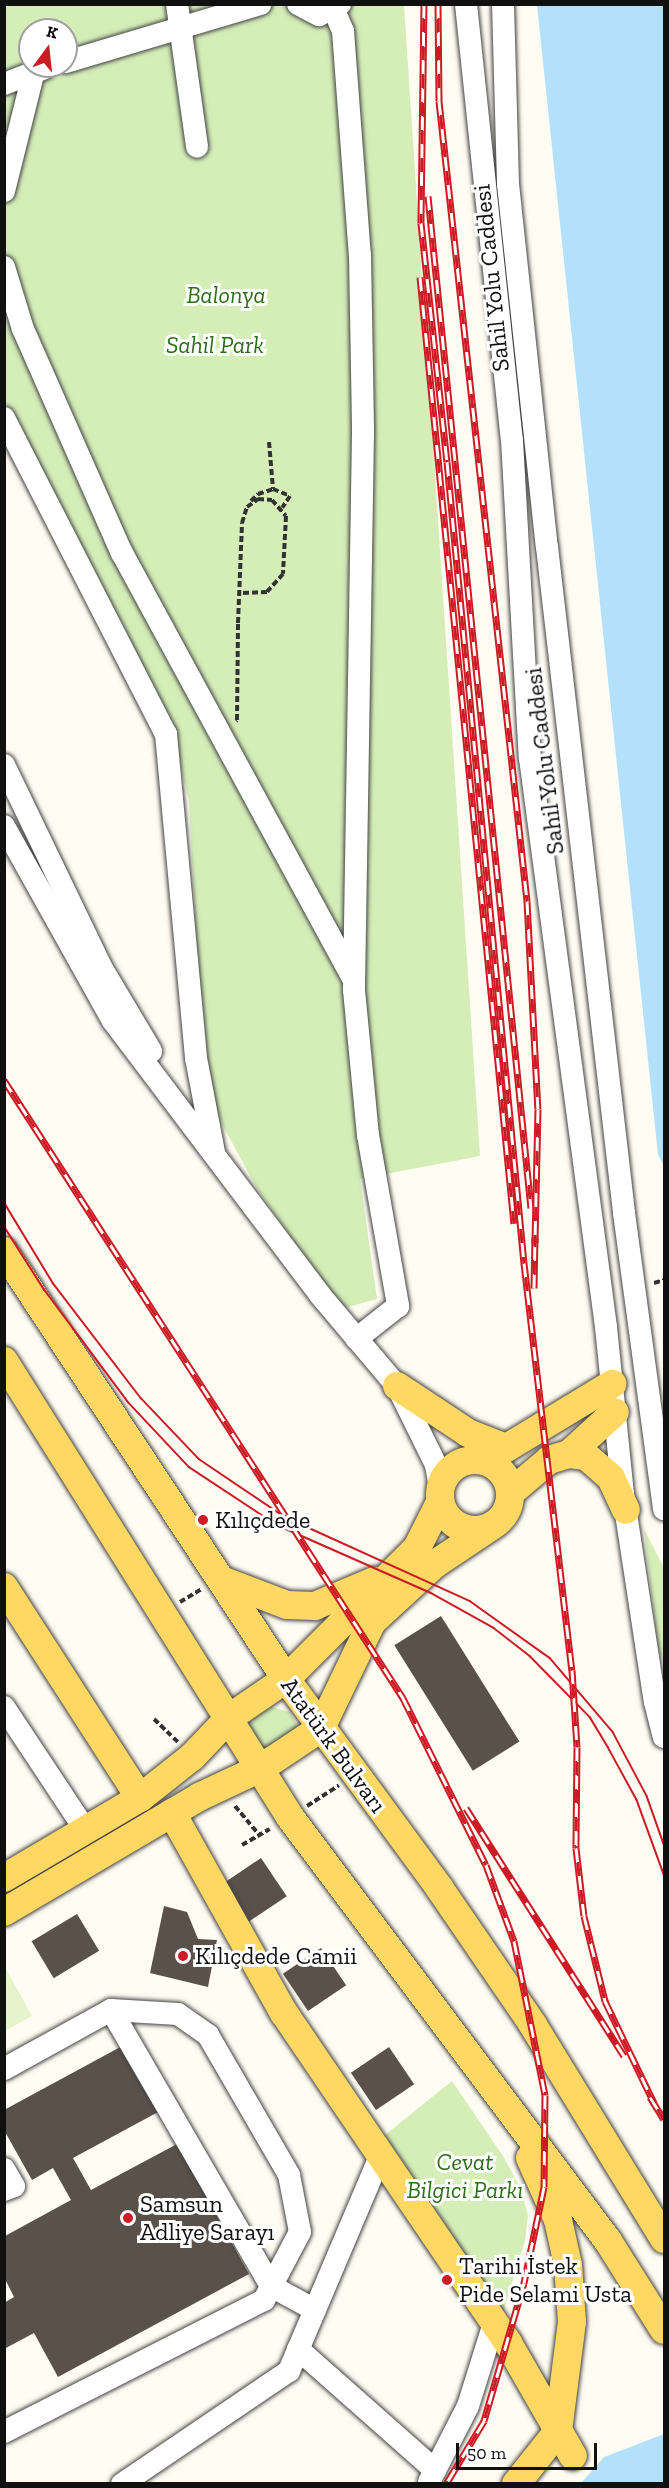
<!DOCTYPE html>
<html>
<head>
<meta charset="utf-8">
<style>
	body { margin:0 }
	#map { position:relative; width:669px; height:2488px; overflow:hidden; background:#fffdf3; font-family:"Zilla Slab",serif }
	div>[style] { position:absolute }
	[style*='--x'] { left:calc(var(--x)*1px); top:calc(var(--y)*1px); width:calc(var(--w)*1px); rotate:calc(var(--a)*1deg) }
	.green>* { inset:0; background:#d5eeb8 }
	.pitch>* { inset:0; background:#e6f4cb }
	.water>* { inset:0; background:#b3e1fc }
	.building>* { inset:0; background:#5a514b; transform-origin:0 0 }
	.path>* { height:4px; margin-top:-2px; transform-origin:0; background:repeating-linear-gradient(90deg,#323232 0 6px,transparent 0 9px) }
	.roads { filter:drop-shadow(0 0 2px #434343) drop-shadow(0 0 2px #434343) }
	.minor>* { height:22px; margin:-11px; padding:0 11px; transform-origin:11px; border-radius:11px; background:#fff }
	.major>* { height:28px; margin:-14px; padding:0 14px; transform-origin:14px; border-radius:14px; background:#ffd863 }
	.major>.ring { margin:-14px; padding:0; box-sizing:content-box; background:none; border:28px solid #ffd863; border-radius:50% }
	.tram>* { height:1.5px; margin:-0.75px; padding:0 0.75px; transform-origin:0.75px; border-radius:0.75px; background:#ce1a24 }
	.rail>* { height:7px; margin-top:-3.5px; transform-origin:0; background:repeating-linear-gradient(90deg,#fff 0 14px,#ce1a24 0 28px); box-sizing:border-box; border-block:2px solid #ce1a24 }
	.dots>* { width:16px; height:16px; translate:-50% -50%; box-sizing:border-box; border:3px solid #fff; border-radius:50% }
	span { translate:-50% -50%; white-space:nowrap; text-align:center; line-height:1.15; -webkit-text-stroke:6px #fff; paint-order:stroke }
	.street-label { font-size:24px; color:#101010 }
	.park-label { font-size:24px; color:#2c6f19; font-style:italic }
	.poi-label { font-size:24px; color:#101010 }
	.left { translate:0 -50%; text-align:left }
	.frame { position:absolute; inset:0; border:6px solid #101010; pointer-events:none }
	.north { position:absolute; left:18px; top:18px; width:60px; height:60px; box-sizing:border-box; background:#fff; border:2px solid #9f9f9f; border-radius:50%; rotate:15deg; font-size:16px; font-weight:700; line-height:24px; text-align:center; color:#101010 }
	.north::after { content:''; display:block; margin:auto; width:21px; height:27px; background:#ce1a24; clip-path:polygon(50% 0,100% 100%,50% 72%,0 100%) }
	.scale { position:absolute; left:456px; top:2443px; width:141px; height:27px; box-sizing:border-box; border:3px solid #101010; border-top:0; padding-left:8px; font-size:18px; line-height:21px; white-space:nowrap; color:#101010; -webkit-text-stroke:4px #fff; paint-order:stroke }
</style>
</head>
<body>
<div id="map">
	<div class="green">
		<div style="clip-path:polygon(evenodd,5px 5px,404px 5px,480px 1156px,360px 1179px,377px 1299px,341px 1309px,256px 1187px,215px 1111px,200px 1012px,189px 801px,171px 725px,5px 402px,5px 5px,30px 30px,66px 30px,66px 66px,30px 66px,30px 30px)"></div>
		<div style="clip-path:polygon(644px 1529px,664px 1568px,664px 1665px,658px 1647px)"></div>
		<div style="clip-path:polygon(265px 1705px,290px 1712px,298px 1727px,264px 1757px,246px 1722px)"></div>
		<div style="clip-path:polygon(452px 2081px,503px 2156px,520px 2187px,528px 2215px,525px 2241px,503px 2312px,385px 2135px)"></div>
	</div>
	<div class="pitch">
		<div style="clip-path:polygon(4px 1965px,32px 2016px,5px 2031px,4px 2031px)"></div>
	</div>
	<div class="water">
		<div style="clip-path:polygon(537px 5px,664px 5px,664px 1166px,658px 1155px)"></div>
		<div style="clip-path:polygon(664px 2434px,664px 2483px,581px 2483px,604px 2457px)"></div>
	</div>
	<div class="building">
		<div style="left:441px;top:1616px;width:148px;height:55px;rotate:58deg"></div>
		<div style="left:261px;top:1858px;width:46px;height:46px;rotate:56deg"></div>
		<div style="clip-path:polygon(164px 1906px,187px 1912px,198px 1939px,217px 1940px,208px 1987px,150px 1973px)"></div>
		<div style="left:77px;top:1914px;width:43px;height:53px;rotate:59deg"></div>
		<div style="left:321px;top:1948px;width:45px;height:46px;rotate:56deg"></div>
		<div style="clip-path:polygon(124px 2045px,160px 2111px,73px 2158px,91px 2190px,177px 2144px,249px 2274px,58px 2377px,34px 2333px,4px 2349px,4px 2303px,14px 2297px,5px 2279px,5px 2236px,71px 2200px,53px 2168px,32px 2180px,4px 2130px,4px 2110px)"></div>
		<div style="left:389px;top:2047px;width:45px;height:46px;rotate:56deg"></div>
	</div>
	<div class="path">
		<div style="--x:269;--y:442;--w:47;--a:85.1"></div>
		<div style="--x:251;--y:501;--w:10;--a:-45"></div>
		<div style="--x:258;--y:494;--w:16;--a:-18"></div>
		<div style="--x:273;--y:489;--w:18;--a:22"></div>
		<div style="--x:290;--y:496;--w:14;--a:124"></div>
		<div style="--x:236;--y:721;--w:1;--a:-45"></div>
		<div style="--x:237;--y:720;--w:97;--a:-89.4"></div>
		<div style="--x:238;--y:623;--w:100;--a:-87.7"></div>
		<div style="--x:242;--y:523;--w:17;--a:-73"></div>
		<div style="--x:247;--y:507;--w:14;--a:-36"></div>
		<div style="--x:258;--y:499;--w:14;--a:4"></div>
		<div style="--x:272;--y:500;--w:21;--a:49"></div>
		<div style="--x:286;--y:516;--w:58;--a:93"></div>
		<div style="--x:283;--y:574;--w:24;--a:132"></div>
		<div style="--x:267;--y:592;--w:27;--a:178"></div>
		<div style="--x:654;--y:1283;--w:10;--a:-17"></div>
		<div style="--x:180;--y:1602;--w:26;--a:-31"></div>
		<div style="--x:154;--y:1719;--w:33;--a:44"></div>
		<div style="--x:235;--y:1806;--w:38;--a:50"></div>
		<div style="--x:307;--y:1806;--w:38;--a:-33"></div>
		<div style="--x:242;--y:1845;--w:32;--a:-30"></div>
	</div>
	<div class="roads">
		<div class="minor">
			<div style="--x:177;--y:4;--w:144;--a:82"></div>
			<div style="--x:298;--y:4;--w:24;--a:28"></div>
			<div style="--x:319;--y:15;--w:24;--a:-28"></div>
			<div style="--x:466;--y:4;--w:438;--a:84"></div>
			<div style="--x:512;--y:440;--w:319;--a:86.8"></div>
			<div style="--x:530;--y:758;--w:574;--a:82.39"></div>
			<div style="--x:606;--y:1327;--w:168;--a:84.2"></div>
			<div style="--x:623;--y:1494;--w:210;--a:81.3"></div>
			<div style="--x:655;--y:1702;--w:36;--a:76"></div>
			<div style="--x:503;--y:4;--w:180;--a:88.4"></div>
			<div style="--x:508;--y:184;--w:365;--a:83.9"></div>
			<div style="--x:547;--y:547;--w:670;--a:83.4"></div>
			<div style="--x:624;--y:1213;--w:299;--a:82.3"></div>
			<div style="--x:334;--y:10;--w:23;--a:67"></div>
			<div style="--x:343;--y:31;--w:225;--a:85.7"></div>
			<div style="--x:360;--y:255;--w:178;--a:89"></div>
			<div style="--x:363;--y:433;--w:557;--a:90.93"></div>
			<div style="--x:354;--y:990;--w:146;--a:84.5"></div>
			<div style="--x:368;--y:1135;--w:174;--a:80"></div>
			<div style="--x:398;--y:1306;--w:53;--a:141.8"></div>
			<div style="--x:66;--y:62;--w:203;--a:-16.6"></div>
			<div style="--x:4;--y:84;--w:44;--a:-21.3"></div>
			<div style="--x:4;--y:191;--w:124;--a:-76"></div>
			<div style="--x:4;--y:267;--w:65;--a:73"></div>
			<div style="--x:23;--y:329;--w:245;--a:66.2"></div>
			<div style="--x:122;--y:553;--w:484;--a:61.5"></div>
			<div style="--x:4;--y:418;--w:355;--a:62.9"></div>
			<div style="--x:166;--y:734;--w:325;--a:84.7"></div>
			<div style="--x:196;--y:1058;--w:96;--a:79.2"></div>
			<div style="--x:4;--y:765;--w:224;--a:64.3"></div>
			<div style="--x:101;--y:967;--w:98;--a:59.2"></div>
			<div style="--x:4;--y:826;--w:223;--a:60.8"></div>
			<div style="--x:113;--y:1021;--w:343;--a:52.9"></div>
			<div style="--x:320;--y:1295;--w:119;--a:49.8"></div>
			<div style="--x:397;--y:1386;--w:88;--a:63.7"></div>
			<div style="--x:436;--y:1465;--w:23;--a:80"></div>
			<div style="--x:4;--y:1707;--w:149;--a:56.5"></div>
			<div style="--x:111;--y:2010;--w:319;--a:59.9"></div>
			<div style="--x:271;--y:2286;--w:50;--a:28.6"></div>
			<div style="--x:4;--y:2069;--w:122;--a:-28.9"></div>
			<div style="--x:111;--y:2010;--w:67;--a:3.4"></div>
			<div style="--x:178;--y:2014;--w:37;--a:35"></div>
			<div style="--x:208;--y:2035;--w:162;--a:59.9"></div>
			<div style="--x:289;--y:2175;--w:58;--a:79.1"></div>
			<div style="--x:300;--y:2232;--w:77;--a:117.9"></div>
			<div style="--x:264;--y:2300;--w:292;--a:153.1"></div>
			<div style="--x:4;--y:2169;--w:20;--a:60"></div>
			<div style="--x:14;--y:2186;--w:11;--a:158"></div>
			<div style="--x:298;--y:2349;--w:183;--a:41.5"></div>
			<div style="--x:429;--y:2482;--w:85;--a:-62.8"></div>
			<div style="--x:468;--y:2406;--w:87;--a:-72.6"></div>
			<div style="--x:122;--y:2484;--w:202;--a:-34.1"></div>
			<div style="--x:289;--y:2371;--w:233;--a:-67"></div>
		</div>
		<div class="major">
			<div style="--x:4;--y:1251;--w:513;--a:56.62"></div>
			<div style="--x:286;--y:1679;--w:260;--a:53.7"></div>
			<div style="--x:440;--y:1889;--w:165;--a:55.6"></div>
			<div style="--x:533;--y:2025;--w:251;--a:58.5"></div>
			<div style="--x:4;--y:1361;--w:538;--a:57.9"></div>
			<div style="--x:290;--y:1817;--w:530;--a:53.13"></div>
			<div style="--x:608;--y:2241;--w:105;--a:57.8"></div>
			<div style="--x:397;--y:1386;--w:85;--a:33.5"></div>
			<div style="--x:468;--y:1433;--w:41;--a:21.5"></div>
			<div style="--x:569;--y:1454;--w:62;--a:-42.4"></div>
			<div class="ring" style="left:440px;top:1460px;width:42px;height:42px"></div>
			<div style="--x:485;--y:1461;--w:149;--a:-31.2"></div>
			<div style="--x:510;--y:1493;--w:51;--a:-40.2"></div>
			<div style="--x:549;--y:1460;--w:21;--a:-17"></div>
			<div style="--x:569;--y:1454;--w:17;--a:7"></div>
			<div style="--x:586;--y:1456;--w:33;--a:41"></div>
			<div style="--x:611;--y:1478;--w:35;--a:65"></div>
			<div style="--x:224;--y:1581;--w:67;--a:20.9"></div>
			<div style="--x:287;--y:1605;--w:28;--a:2"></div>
			<div style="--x:315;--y:1606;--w:64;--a:-23"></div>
			<div style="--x:4;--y:1587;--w:251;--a:57.2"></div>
			<div style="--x:172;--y:1813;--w:229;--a:60.8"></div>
			<div style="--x:284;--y:2013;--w:399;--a:55.8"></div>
			<div style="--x:508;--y:2343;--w:130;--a:60.1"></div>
			<div style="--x:4;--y:1878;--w:158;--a:-30.5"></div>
			<div style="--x:140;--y:1798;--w:66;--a:-38.3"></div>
			<div style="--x:192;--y:1757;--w:54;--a:-46.5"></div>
			<div style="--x:229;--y:1718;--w:69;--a:-34.4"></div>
			<div style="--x:286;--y:1679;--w:185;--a:-45"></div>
			<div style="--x:417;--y:1548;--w:51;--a:-63.4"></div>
			<div style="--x:4;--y:1912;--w:226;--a:-30.5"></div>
			<div style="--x:199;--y:1797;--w:68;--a:-25.1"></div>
			<div style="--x:261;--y:1768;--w:72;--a:-33.7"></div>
			<div style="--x:321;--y:1728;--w:118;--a:-64.3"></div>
			<div style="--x:372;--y:1622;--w:86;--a:-42.6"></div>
			<div style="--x:435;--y:1564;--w:65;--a:-33.7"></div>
			<div style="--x:516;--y:2484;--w:68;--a:-51.6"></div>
			<div style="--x:558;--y:2431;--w:110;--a:-82.7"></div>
			<div style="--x:572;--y:2322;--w:57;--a:-94"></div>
			<div style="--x:568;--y:2265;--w:46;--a:-102.5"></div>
			<div style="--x:558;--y:2220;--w:68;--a:-114.3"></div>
		</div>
	</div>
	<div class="tram">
		<div style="--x:4;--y:1202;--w:95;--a:58.8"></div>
		<div style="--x:53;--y:1283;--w:145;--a:52.6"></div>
		<div style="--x:141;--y:1398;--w:84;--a:46.4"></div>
		<div style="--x:199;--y:1459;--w:104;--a:34"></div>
		<div style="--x:285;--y:1517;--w:203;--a:24.4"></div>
		<div style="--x:470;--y:1601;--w:98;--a:35.5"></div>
		<div style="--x:550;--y:1658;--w:97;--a:49.6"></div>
		<div style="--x:613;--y:1732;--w:72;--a:62"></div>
		<div style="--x:647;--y:1796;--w:51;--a:70.5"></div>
		<div style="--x:4;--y:1226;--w:75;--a:57.6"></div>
		<div style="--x:44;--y:1289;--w:142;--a:53.3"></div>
		<div style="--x:129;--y:1403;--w:88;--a:46.8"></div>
		<div style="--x:189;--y:1467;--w:105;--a:33.4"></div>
		<div style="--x:277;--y:1525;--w:168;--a:23.8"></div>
		<div style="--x:431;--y:1593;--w:72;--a:29.1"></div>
		<div style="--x:494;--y:1628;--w:46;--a:37.9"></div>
		<div style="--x:530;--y:1656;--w:86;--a:45.5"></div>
		<div style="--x:590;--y:1717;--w:35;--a:59"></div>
		<div style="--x:608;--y:1747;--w:60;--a:61.3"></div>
		<div style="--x:637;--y:1800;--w:79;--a:70"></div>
	</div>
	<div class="rail">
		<div style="--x:424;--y:4;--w:219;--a:90.8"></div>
		<div style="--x:421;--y:223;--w:240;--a:83.8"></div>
		<div style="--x:447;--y:462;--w:805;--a:84.51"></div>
		<div style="--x:524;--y:1263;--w:410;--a:83.3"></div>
		<div style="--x:572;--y:1670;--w:77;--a:86.3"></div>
		<div style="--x:577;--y:1747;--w:101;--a:90.6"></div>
		<div style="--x:576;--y:1848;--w:68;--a:83.3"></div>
		<div style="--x:584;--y:1916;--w:88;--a:76.1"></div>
		<div style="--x:605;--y:2001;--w:113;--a:64.3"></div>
		<div style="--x:438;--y:4;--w:97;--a:89.4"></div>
		<div style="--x:439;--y:101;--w:805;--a:83.72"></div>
		<div style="--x:527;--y:901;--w:208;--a:87"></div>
		<div style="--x:538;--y:1109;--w:134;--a:91.3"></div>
		<div style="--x:428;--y:196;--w:1017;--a:84.19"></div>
		<div style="--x:420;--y:277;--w:951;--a:84.33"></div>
		<div style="--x:4;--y:1080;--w:736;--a:57.15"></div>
		<div style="--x:403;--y:1698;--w:186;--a:63.6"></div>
		<div style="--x:486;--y:1865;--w:81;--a:69.8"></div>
		<div style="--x:514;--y:1941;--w:157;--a:78.6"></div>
		<div style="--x:545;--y:2095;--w:92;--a:90.6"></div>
		<div style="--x:544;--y:2187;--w:98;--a:101.8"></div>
		<div style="--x:524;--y:2283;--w:144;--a:106.2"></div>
		<div style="--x:484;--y:2421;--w:74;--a:121.1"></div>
		<div style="--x:534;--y:1288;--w:51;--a:-88.9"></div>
		<div style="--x:466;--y:1808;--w:294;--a:57.5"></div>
		<div style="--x:650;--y:2097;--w:26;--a:58"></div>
	</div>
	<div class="dots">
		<div style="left:203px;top:1520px;background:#ce1a24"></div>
		<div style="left:183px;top:1956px;background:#ce1a24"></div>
		<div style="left:128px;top:2218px;background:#ce1a24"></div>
		<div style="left:447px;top:2280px;background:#ce1a24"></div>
	</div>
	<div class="street-label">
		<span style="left:491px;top:278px;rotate:-96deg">Sahil Yolu Caddesi</span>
		<span style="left:544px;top:761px;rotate:-97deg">Sahil Yolu Caddesi</span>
		<span style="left:334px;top:1745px;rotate:54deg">Atatürk Bulvarı</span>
	</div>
	<div class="park-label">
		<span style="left:226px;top:295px">Balonya</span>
		<span style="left:215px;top:345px">Sahil Park</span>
		<span style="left:465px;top:2176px">Cevat<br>Bilgici Parkı</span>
	</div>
	<div class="poi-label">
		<span class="left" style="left:215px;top:1520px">Kılıçdede</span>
		<span class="left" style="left:195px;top:1956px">Kılıçdede Camii</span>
		<span class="left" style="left:140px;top:2218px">Samsun<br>Adliye Sarayı</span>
		<span class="left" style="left:459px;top:2280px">Tarihi İstek<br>Pide Selami Usta</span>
	</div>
	<div class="frame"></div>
	<div class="north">K</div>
	<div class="scale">50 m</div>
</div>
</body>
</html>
